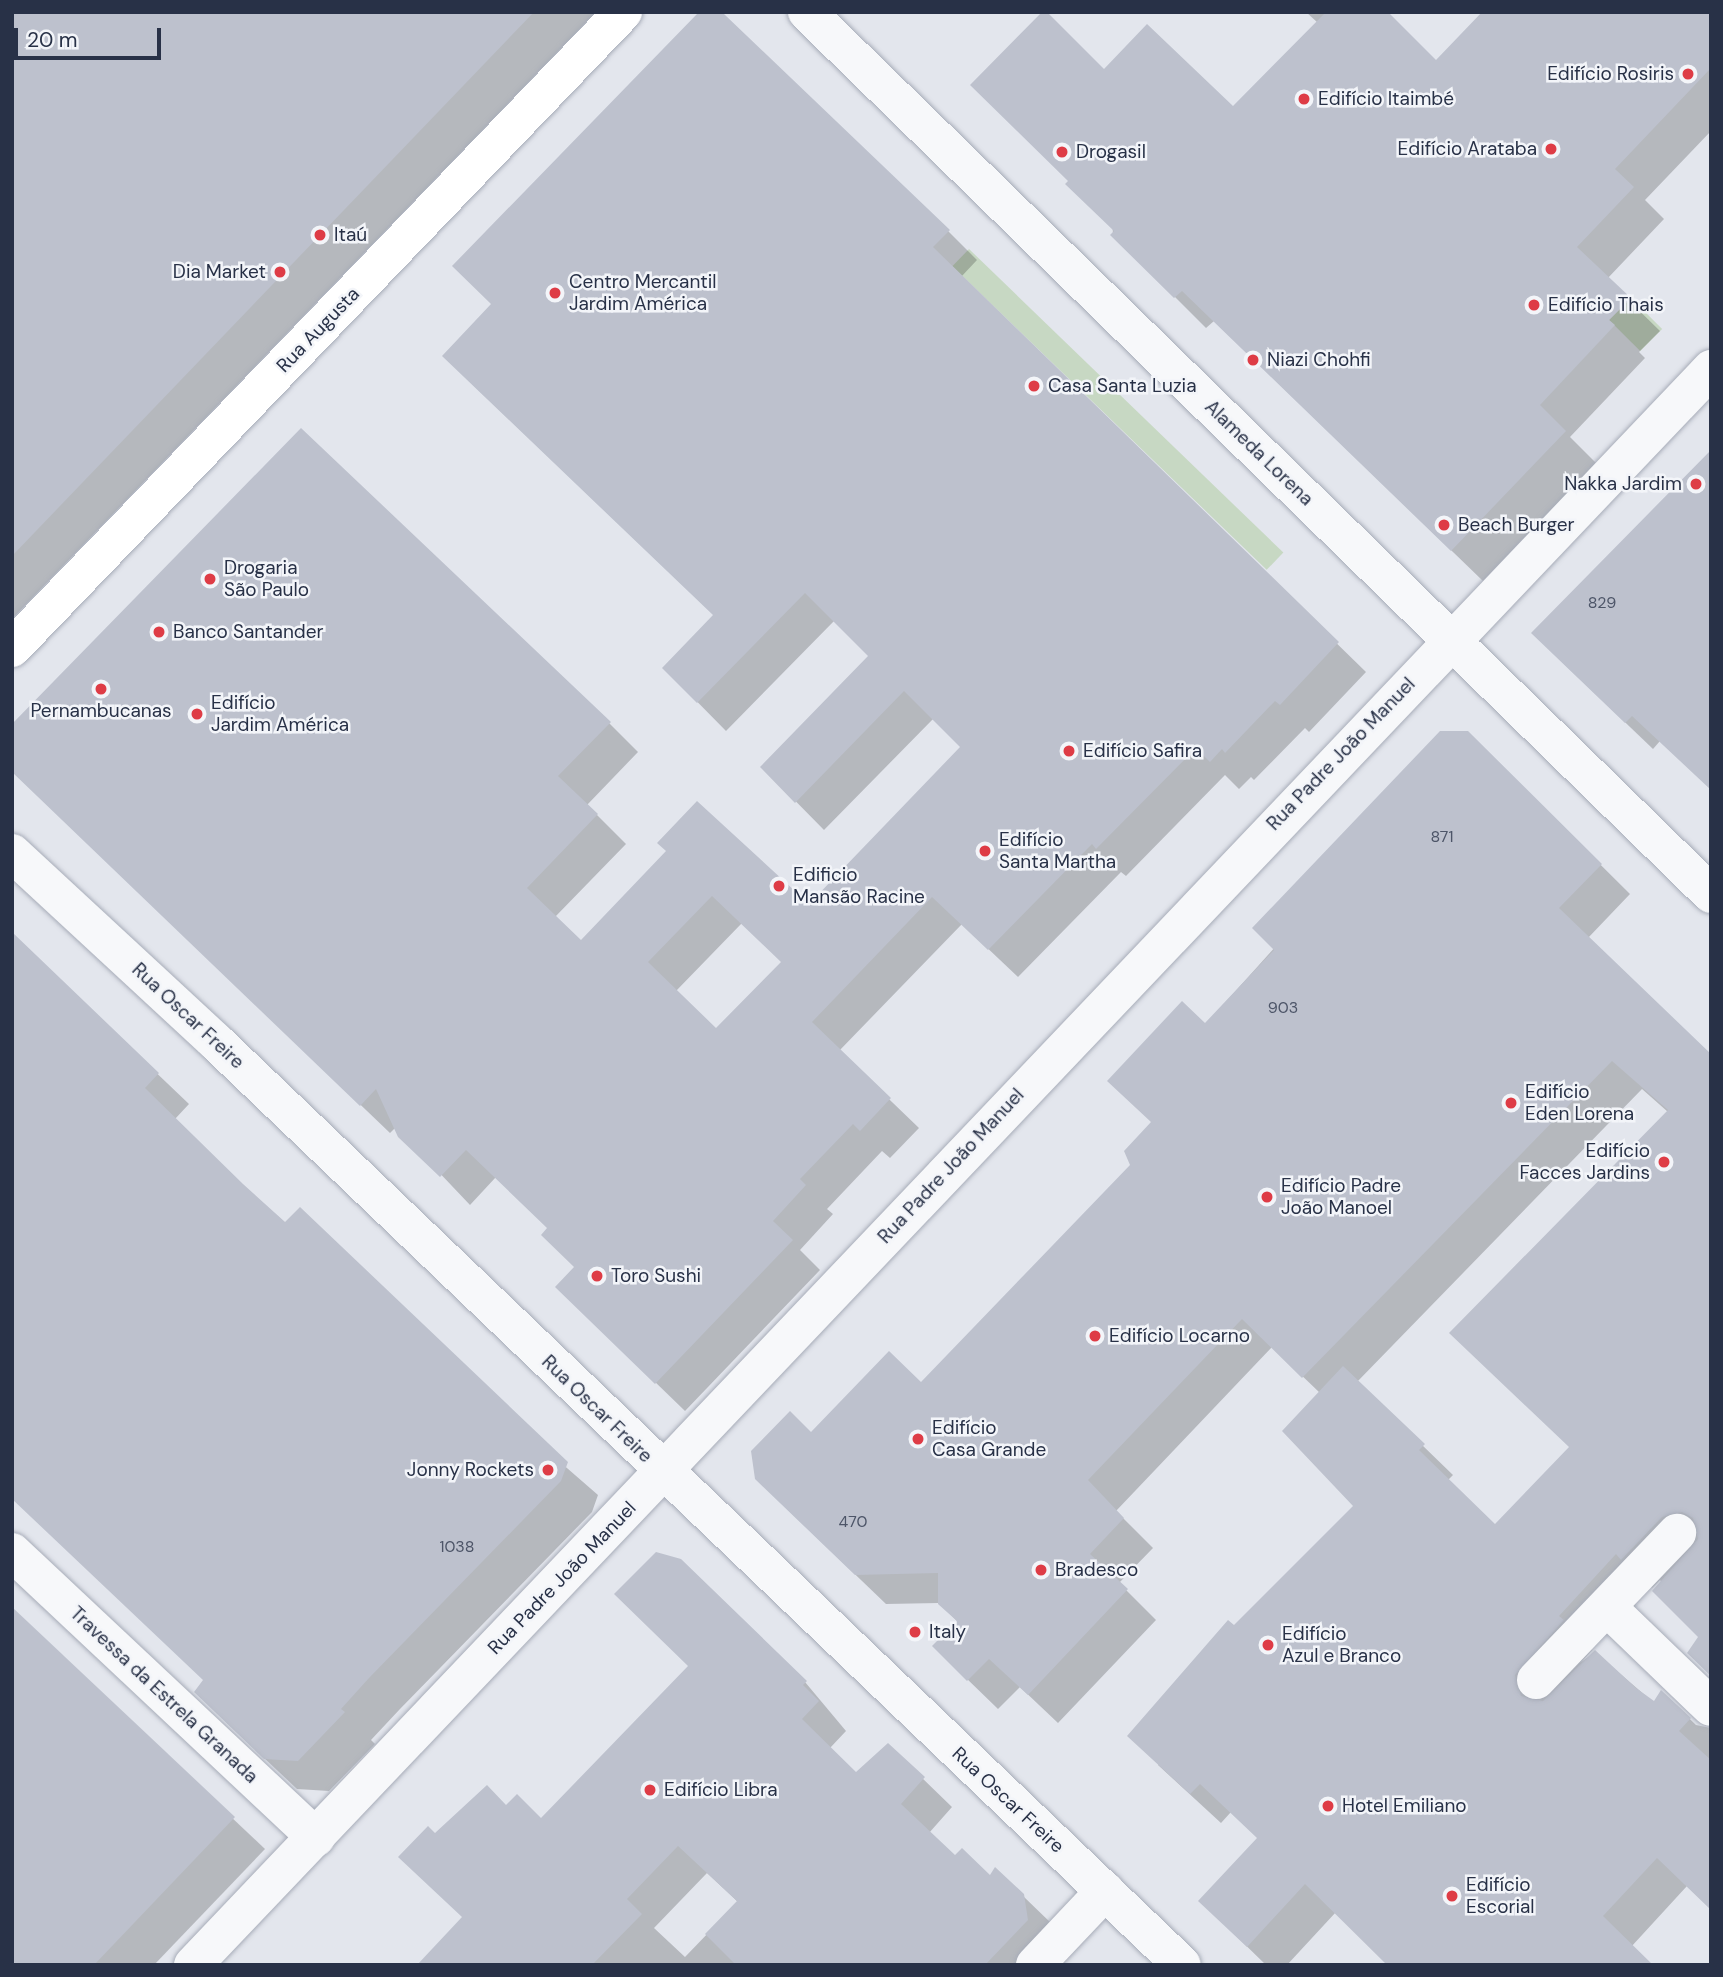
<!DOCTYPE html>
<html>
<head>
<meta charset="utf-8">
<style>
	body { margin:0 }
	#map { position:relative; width:1723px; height:1977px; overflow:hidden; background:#e3e6ed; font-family:"DM Sans",sans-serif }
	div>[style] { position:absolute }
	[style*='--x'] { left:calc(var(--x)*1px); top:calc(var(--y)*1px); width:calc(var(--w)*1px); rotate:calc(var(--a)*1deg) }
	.green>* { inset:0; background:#c7d8c3; transform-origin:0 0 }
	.shadow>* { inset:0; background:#0003 }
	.building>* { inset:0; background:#bdc1cd }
	.roads { filter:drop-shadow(0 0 2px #a7acb8) drop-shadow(0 0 2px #a7acb8) }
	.minor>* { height:38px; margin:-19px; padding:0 19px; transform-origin:19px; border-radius:19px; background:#f7f8fa }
	.major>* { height:38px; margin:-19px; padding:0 19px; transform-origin:19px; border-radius:19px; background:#fff }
	.dots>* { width:19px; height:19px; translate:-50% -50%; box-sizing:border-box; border:4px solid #f3f5f9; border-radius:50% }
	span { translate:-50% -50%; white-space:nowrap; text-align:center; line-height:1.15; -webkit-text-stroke:5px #f3f5f9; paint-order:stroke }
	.number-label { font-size:16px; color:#4d5568 }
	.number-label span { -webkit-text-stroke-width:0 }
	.poi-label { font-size:19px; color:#283147 }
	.right { translate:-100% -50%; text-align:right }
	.left { translate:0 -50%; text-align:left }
	.street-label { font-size:19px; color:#283147 }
	.frame { position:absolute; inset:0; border:14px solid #283147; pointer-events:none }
	.scale { position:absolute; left:14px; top:28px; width:147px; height:32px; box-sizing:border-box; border:4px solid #283147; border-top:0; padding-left:9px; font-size:21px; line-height:24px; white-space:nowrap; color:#283147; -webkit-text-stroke:5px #f3f5f9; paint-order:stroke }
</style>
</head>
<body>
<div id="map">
	<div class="green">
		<div style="left:969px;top:249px;width:437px;height:24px;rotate:44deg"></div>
		<div style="left:1631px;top:298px;width:44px;height:31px;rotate:45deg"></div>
	</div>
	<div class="shadow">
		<div style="clip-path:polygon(12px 12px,596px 12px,12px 619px)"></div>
		<div style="clip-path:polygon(1306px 12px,1385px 12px,1436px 62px,1711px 12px,1711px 131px,1645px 200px,1664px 219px,1607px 279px,1660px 331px,1639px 352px,1645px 358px,1570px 437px,1596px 463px,1483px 581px,1214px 321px,1206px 328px,1113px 235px,1104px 72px,1233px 108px,1318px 23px)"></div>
		<div style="clip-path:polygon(evenodd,948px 231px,977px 260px,961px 277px,1366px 672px,1309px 732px,1305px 728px,1254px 780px,1251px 777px,1239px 789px,1225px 775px,1126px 876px,1121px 872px,1018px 977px,962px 924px,839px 1051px,919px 1128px,890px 1158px,882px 1151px,827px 1209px,833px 1214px,800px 1250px,820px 1270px,685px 1411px,586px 1315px,576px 1267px,549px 1229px,496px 1177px,470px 1205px,396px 1127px,390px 1133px,12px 771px,609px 723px,638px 752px,587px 805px,626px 844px,555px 917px,581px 943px,669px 851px,809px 907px,962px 747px,934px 718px,824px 830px,762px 767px,871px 656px,835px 620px,726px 731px,664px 668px,715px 616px,472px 384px,948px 231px,742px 923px,783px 962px,716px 1030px,676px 991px,742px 923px)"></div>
		<div style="clip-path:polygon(1711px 452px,1660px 741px,1653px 749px,1560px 660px)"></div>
		<div style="clip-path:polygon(evenodd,1468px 733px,1630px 894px,1588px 938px,1711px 1056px,1711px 1676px,1689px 1653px,1700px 1637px,1660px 1580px,1652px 1588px,1646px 1582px,1588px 1646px,1592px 1650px,1580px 1663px,1595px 1652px,1654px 1703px,1662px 1692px,1696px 1725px,1711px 1728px,1711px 1909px,1687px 1886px,1631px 1947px,1336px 1912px,1287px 1965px,1266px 1965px,1230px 1930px,1259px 1839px,1231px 1812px,1221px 1823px,1158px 1765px,1234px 1627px,1356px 1506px,1320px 1393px,1272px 1347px,1116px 1511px,1153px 1548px,1119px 1583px,1156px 1620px,1058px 1723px,1020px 1687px,998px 1709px,964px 1676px,958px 1622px,939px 1603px,886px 1604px,787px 1509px,811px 1434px,921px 1384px,1132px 1165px,1205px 1025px,1468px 733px,1642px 1089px,1668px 1112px,1571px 1447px,1496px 1526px,1448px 1480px,1453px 1475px,1357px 1382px,1642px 1089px)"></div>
		<div style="clip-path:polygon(12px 935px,189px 1104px,175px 1119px,242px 1185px,598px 1495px,592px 1512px,400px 1709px,371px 1740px,375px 1744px,329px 1791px,297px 1789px,227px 1723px,205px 1681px)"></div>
		<div style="clip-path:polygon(12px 1610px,265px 1849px,154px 1965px,12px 1965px)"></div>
		<div style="clip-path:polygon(evenodd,805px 1682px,846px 1731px,830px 1748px,856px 1774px,888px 1745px,952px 1807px,929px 1833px,955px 1857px,1023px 1896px,1052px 1924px,1040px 1965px,420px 1965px,463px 1918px,434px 1835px,506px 1808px,541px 1821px,805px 1682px,707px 1873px,738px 1902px,685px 1957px,654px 1928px,707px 1873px)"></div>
	</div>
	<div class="building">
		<div style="clip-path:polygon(12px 12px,534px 12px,12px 556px)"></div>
		<div style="clip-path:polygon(1042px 12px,1047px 12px,1104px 69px,1147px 24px,1233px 106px,1326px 12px,1388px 12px,1436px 60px,1482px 12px,1711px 12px,1711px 68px,1615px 169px,1634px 187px,1577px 247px,1631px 298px,1609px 320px,1615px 325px,1540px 405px,1566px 431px,1451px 551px,1182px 291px,1174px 298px,1110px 235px,1114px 231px,1065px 184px,1068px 181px,970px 85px)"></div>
		<div style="clip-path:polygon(evenodd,697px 14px,724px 14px,950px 230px,933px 247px,1339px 642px,1280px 705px,1275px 701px,1225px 753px,1222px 749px,1210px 762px,1196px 748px,1096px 849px,1092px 844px,988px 950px,932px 897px,812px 1022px,891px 1098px,860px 1131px,853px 1124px,800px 1179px,806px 1185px,773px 1221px,793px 1240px,655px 1384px,555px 1287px,574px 1267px,541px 1235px,547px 1228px,466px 1150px,440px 1177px,398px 1137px,376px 1089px,360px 1106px,12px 772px,12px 724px,301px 428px,611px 722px,558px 776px,598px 814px,527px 888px,581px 940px,666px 851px,657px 843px,697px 801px,809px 904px,960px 747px,904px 691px,795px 803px,760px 767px,868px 656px,805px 593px,697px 703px,662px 668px,713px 615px,442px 356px,491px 304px,452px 266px,697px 14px,712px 896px,781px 962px,716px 1028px,648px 962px,712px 896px)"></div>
		<div style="clip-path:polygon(1711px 450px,1711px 790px,1632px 716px,1625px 723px,1531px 633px)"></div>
		<div style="clip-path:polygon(1440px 731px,1468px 731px,1602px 864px,1559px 908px,1711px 1054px,1711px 1676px,1687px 1653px,1698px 1637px,1652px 1591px,1698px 1539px,1693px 1518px,1682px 1512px,1662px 1517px,1621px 1560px,1616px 1554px,1559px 1616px,1564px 1620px,1515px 1675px,1521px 1696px,1543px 1701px,1595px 1650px,1636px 1688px,1654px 1701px,1661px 1690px,1691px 1718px,1679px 1731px,1711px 1760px,1711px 1910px,1657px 1858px,1603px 1916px,1653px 1965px,1387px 1965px,1305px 1884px,1247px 1947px,1198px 1901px,1257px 1838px,1200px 1784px,1190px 1794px,1127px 1736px,1228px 1620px,1234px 1625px,1353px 1506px,1282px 1431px,1343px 1366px,1425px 1444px,1419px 1450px,1495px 1524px,1569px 1447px,1449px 1333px,1668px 1110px,1612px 1061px,1302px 1378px,1242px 1319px,1088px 1480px,1124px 1518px,1090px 1554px,1128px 1589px,1028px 1695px,989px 1659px,967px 1681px,932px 1646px,957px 1621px,938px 1604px,938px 1573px,855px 1575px,755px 1479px,751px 1451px,790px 1411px,811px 1432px,889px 1351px,921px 1382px,1130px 1165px,1124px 1151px,1151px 1122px,1107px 1081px,1182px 1001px,1205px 1023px,1274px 950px,1252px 928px)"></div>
		<div style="clip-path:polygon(12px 932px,159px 1073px,145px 1088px,243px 1184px,285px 1222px,300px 1207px,568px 1462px,561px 1481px,369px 1678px,341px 1709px,345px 1712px,298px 1761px,264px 1759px,194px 1692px,203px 1680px,12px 1499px)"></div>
		<div style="clip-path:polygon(656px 1552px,681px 1559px,807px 1681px,803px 1685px,819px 1701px,802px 1719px,856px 1772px,888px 1743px,925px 1777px,901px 1804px,955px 1855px,962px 1848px,990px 1875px,995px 1867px,1024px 1894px,1028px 1920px,985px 1965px,736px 1965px,705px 1934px,737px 1901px,678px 1846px,627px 1899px,642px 1914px,592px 1965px,417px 1965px,462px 1917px,398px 1857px,428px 1826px,435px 1833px,487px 1785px,506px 1805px,517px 1794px,541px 1818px,688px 1666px,614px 1594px)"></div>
		<div style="clip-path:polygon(12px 1607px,235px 1817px,94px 1965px,12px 1965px)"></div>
	</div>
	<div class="roads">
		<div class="minor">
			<div style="--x:807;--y:12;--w:1263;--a:44.29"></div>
			<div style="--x:12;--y:853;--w:277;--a:42.8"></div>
			<div style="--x:215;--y:1041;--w:1337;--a:43.7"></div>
			<div style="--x:12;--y:1552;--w:417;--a:43.2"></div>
			<div style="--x:1607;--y:1607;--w:144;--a:43.9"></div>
			<div style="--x:1536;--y:1680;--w:204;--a:-46.2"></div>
			<div style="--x:193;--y:1965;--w:2203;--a:-46.43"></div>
			<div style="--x:1035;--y:1965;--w:102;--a:-46.6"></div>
		</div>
		<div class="major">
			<div style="--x:12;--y:648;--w:882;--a:-46.15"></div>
		</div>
	</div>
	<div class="dots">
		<div style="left:1688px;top:74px;background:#de3c46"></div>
		<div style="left:1304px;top:99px;background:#de3c46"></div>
		<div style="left:1551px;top:149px;background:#de3c46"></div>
		<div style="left:1062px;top:152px;background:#de3c46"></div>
		<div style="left:320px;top:235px;background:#de3c46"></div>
		<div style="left:280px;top:272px;background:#de3c46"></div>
		<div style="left:555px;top:293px;background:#de3c46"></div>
		<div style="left:1534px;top:305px;background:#de3c46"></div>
		<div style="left:1253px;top:360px;background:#de3c46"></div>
		<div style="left:1034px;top:386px;background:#de3c46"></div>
		<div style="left:1696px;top:484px;background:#de3c46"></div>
		<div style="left:1444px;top:525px;background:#de3c46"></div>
		<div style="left:210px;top:579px;background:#de3c46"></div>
		<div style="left:159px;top:632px;background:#de3c46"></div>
		<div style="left:101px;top:689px;background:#de3c46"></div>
		<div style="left:197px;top:714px;background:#de3c46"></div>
		<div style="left:1069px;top:751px;background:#de3c46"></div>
		<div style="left:985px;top:851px;background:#de3c46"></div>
		<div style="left:779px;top:886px;background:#de3c46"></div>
		<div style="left:1511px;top:1103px;background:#de3c46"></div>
		<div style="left:1664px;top:1162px;background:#de3c46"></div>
		<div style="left:1267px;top:1197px;background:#de3c46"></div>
		<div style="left:597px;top:1276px;background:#de3c46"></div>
		<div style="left:1095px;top:1336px;background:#de3c46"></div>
		<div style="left:918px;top:1439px;background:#de3c46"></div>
		<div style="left:548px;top:1470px;background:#de3c46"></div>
		<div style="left:1041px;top:1570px;background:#de3c46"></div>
		<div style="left:915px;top:1632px;background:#de3c46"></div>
		<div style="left:1268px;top:1645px;background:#de3c46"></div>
		<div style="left:650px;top:1790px;background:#de3c46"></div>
		<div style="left:1328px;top:1806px;background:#de3c46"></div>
		<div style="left:1452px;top:1896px;background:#de3c46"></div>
	</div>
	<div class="number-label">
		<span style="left:1602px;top:603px">829</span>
		<span style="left:1442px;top:837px">871</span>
		<span style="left:1283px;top:1008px">903</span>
		<span style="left:853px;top:1522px">470</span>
		<span style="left:457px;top:1547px">1038</span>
	</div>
	<div class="poi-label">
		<span class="right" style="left:1674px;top:74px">Edifício Rosiris</span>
		<span class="left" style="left:1318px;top:99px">Edifício Itaimbé</span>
		<span class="right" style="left:1537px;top:149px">Edifício Arataba</span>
		<span class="left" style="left:1076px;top:152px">Drogasil</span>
		<span class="left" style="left:334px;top:235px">Itaú</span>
		<span class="right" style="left:266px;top:272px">Dia Market</span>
		<span class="left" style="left:569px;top:293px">Centro Mercantil<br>Jardim América</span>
		<span class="left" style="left:1548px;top:305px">Edifício Thais</span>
		<span class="left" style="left:1267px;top:360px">Niazi Chohfi</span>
		<span class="left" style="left:1048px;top:386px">Casa Santa Luzia</span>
		<span class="right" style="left:1682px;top:484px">Nakka Jardim</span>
		<span class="left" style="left:1458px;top:525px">Beach Burger</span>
		<span class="left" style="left:224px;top:579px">Drogaria<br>São Paulo</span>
		<span class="left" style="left:173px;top:632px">Banco Santander</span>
		<span class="left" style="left:211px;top:714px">Edifício<br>Jardim América</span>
		<span style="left:101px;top:711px">Pernambucanas</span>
		<span class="left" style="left:1083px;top:751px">Edifício Safira</span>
		<span class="left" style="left:999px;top:851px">Edifício<br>Santa Martha</span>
		<span class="left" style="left:793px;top:886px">Edificio<br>Mansão Racine</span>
		<span class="left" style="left:1525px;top:1103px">Edifício<br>Eden Lorena</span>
		<span class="right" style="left:1650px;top:1162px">Edifício<br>Facces Jardins</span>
		<span class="left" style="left:1281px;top:1197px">Edifício Padre<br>João Manoel</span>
		<span class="left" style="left:611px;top:1276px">Toro Sushi</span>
		<span class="left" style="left:1109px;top:1336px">Edifício Locarno</span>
		<span class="left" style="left:932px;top:1439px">Edifício<br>Casa Grande</span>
		<span class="right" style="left:534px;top:1470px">Jonny Rockets</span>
		<span class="left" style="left:1055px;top:1570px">Bradesco</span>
		<span class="left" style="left:929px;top:1632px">Italy</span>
		<span class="left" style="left:1282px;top:1645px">Edifício<br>Azul e Branco</span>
		<span class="left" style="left:664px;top:1790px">Edifício Libra</span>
		<span class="left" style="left:1342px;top:1806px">Hotel Emiliano</span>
		<span class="left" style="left:1466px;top:1896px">Edifício<br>Escorial</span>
	</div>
	<div class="street-label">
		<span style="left:318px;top:330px;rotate:-46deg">Rua Augusta</span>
		<span style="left:1259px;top:453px;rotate:44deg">Alameda Lorena</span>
		<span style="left:1341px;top:754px;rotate:-46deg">Rua Padre João Manuel</span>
		<span style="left:188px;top:1016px;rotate:43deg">Rua Oscar Freire</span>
		<span style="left:951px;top:1166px;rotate:-47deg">Rua Padre João Manuel</span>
		<span style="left:597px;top:1409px;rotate:44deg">Rua Oscar Freire</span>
		<span style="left:562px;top:1578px;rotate:-46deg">Rua Padre João Manuel</span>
		<span style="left:164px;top:1695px;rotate:43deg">Travessa da Estrela Granada</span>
		<span style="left:1008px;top:1800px;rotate:43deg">Rua Oscar Freire</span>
	</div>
	<div class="frame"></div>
	<div class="scale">20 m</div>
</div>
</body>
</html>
